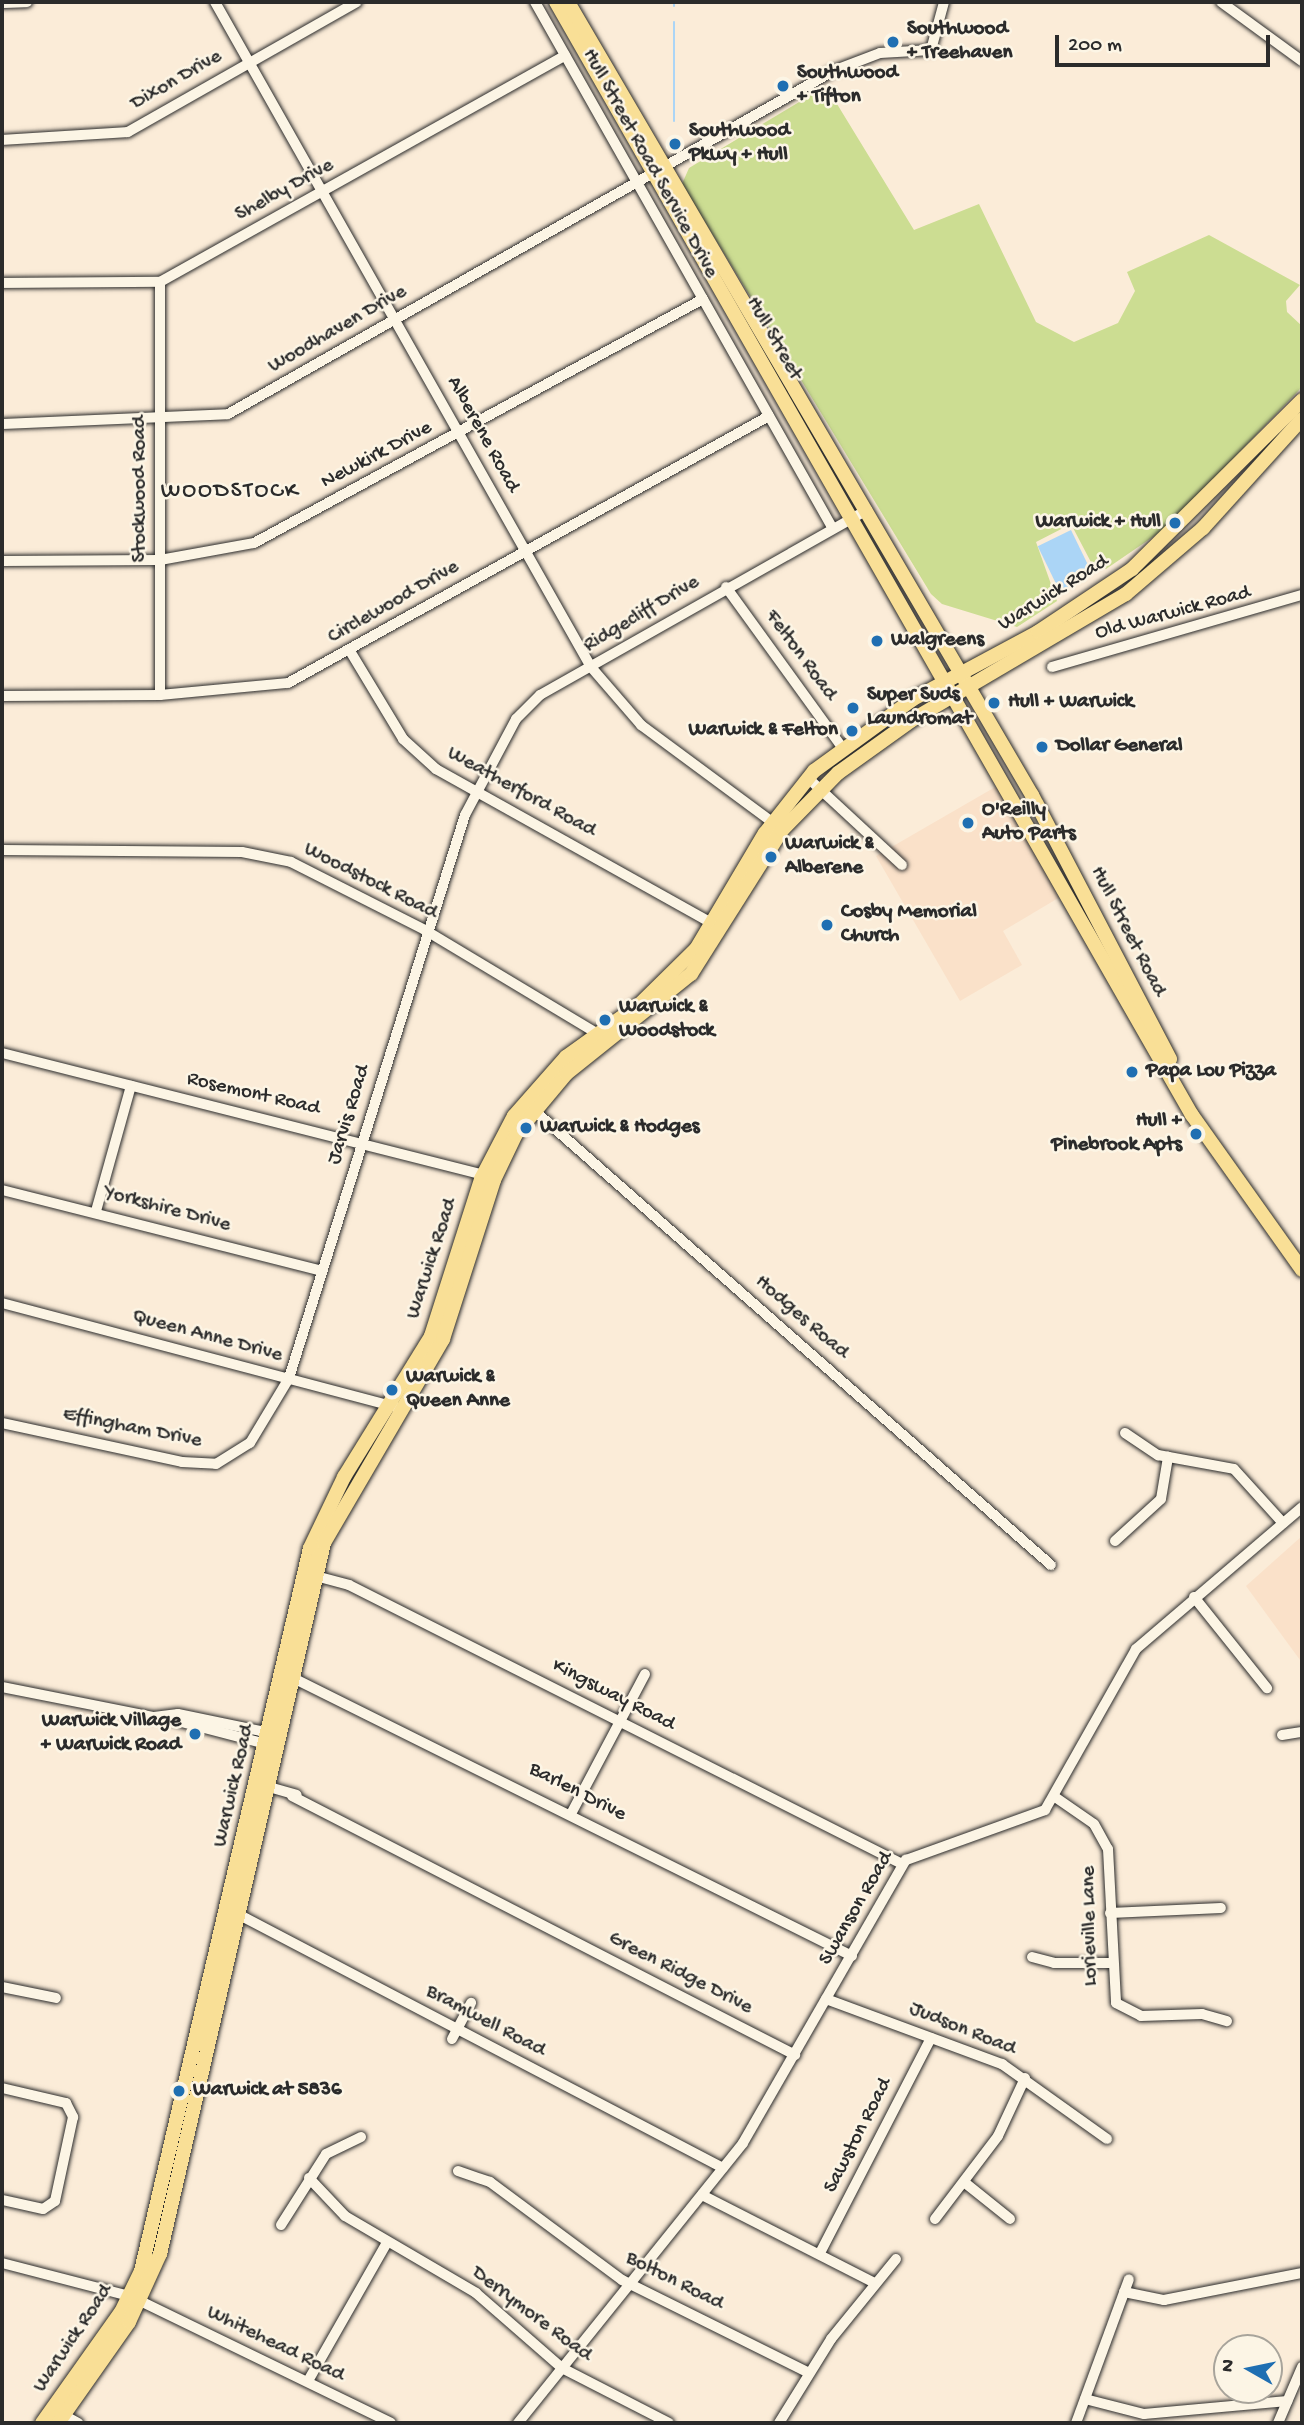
<!DOCTYPE html>
<html>
<head>
<meta charset="utf-8">
<style>
	body { margin:0 }
	#map { position:relative; width:1304px; height:2425px; overflow:hidden; background:#fbecd8; font-family:"Gochi Hand",sans-serif }
	div>[style] { position:absolute }
	[style*='--x'] { left:calc(var(--x)*1px); top:calc(var(--y)*1px); width:calc(var(--w)*1px); rotate:calc(var(--a)*1deg) }
	.built>* { inset:0; background:#fae1c9 }
	.green>* { inset:0; background:#ccdd92 }
	.water>* { inset:0; background:#abd5f6; transform-origin:0 0 }
	.stream>* { height:2px; margin:-1px; padding:0 1px; transform-origin:1px; border-radius:1px; background:#abd5f6 }
	.roads { filter:drop-shadow(0 0 2px #2b2b2b) drop-shadow(0 0 2px #2b2b2b) }
	.minor>* { height:10px; margin:-5px; padding:0 5px; transform-origin:5px; border-radius:5px; background:#fcf5e5 }
	.major>* { height:14px; margin:-7px; padding:0 7px; transform-origin:7px; border-radius:7px; background:#f9df96 }
	.dots>* { width:19px; height:19px; translate:-50% -50%; box-sizing:border-box; border:4px solid #fcf5e5; border-radius:50% }
	span { translate:-50% -50%; white-space:nowrap; text-align:center; line-height:1.15; -webkit-text-stroke:5px #fcf5e5; paint-order:stroke }
	.poi-label { font-size:21px; color:#2b2b2b; font-weight:700 }
	.left { translate:0 -50%; text-align:left }
	.right { translate:-100% -50%; text-align:right }
	.street-label { font-size:21px; color:#2b2b2b }
	.neighbourhood-label { font-size:23px; color:#2b2b2b; letter-spacing:2px }
	.frame { position:absolute; inset:0; border:4px solid #2b2b2b; pointer-events:none }
	.north { position:absolute; left:1213px; top:2334px; width:70px; height:70px; box-sizing:border-box; background:#fcf5e5; border:2px solid #a8a49b; border-radius:50%; rotate:279deg; font-size:19px; font-weight:700; line-height:28px; text-align:center; color:#2b2b2b }
	.north::after { content:''; display:block; margin:auto; width:24px; height:32px; background:#1f6fb2; clip-path:polygon(50% 0,100% 100%,50% 72%,0 100%) }
	.scale { position:absolute; left:1055px; top:35px; width:215px; height:32px; box-sizing:border-box; border:4px solid #2b2b2b; border-top:0; padding-left:9px; font-size:21px; line-height:24px; white-space:nowrap; color:#2b2b2b; -webkit-text-stroke:5px #fcf5e5; paint-order:stroke }
</style>
</head>
<body>
<div id="map">
	<div class="built">
		<div style="clip-path:polygon(997px 786px,1060px 897px,1003px 931px,1022px 965px,960px 1001px,876px 856px)"></div>
		<div style="clip-path:polygon(1302px 1536px,1302px 1658px,1300px 1660px,1246px 1586px)"></div>
	</div>
	<div class="green">
		<div style="clip-path:polygon(826px 86px,914px 230px,979px 204px,1036px 322px,1074px 342px,1118px 323px,1135px 291px,1127px 272px,1209px 235px,1300px 285px,1286px 301px,1287px 312px,1302px 326px,1302px 387px,1166px 528px,1106px 569px,1093px 566px,1071px 524px,1036px 542px,1057px 601px,1017px 627px,942px 604px,931px 594px,682px 184px,689px 168px)"></div>
	</div>
	<div class="water">
		<div style="left:1071px;top:530px;width:50px;height:37px;rotate:64deg"></div>
	</div>
	<div class="stream">
		<div style="--x:674;--y:6;--w:4;--a:-90"></div>
		<div style="--x:674;--y:121;--w:99;--a:-90"></div>
	</div>
	<div class="roads">
		<div class="minor">
			<div style="--x:215;--y:2;--w:764;--a:60.52"></div>
			<div style="--x:591;--y:667;--w:77;--a:49.2"></div>
			<div style="--x:641;--y:725;--w:172;--a:36.5"></div>
			<div style="--x:535;--y:2;--w:605;--a:60.51"></div>
			<div style="--x:1221;--y:2;--w:100;--a:36.1"></div>
			<div style="--x:2;--y:3;--w:25;--a:-2"></div>
			<div style="--x:2;--y:140;--w:126;--a:-3.6"></div>
			<div style="--x:128;--y:132;--w:263;--a:-29.6"></div>
			<div style="--x:2;--y:283;--w:158;--a:-0.4"></div>
			<div style="--x:160;--y:282;--w:464;--a:-29.2"></div>
			<div style="--x:2;--y:424;--w:226;--a:-2.5"></div>
			<div style="--x:228;--y:414;--w:695;--a:-29.55"></div>
			<div style="--x:833;--y:71;--w:50;--a:-21"></div>
			<div style="--x:880;--y:53;--w:51;--a:-3.4"></div>
			<div style="--x:931;--y:50;--w:50;--a:-74.8"></div>
			<div style="--x:2;--y:561;--w:158;--a:-0.4"></div>
			<div style="--x:160;--y:560;--w:96;--a:-10.3"></div>
			<div style="--x:254;--y:543;--w:511;--a:-28.52"></div>
			<div style="--x:726;--y:587;--w:198;--a:54.1"></div>
			<div style="--x:350;--y:651;--w:103;--a:58.9"></div>
			<div style="--x:403;--y:739;--w:45;--a:42.3"></div>
			<div style="--x:436;--y:769;--w:317;--a:29.2"></div>
			<div style="--x:1052;--y:667;--w:260;--a:-16.1"></div>
			<div style="--x:160;--y:695;--w:413;--a:-90"></div>
			<div style="--x:2;--y:696;--w:158;--a:-0.4"></div>
			<div style="--x:160;--y:695;--w:129;--a:-5.4"></div>
			<div style="--x:288;--y:683;--w:550;--a:-29.03"></div>
			<div style="--x:808;--y:778;--w:128;--a:42.8"></div>
			<div style="--x:2;--y:850;--w:240;--a:0.5"></div>
			<div style="--x:242;--y:852;--w:50;--a:11.5"></div>
			<div style="--x:291;--y:862;--w:150;--a:26.9"></div>
			<div style="--x:425;--y:930;--w:208;--a:31"></div>
			<div style="--x:2;--y:1053;--w:501;--a:14.2"></div>
			<div style="--x:529;--y:1106;--w:695;--a:41.33"></div>
			<div style="--x:2;--y:1190;--w:330;--a:14.2"></div>
			<div style="--x:96;--y:1211;--w:130;--a:-74.4"></div>
			<div style="--x:2;--y:1303;--w:407;--a:14.8"></div>
			<div style="--x:2;--y:1423;--w:184;--a:12.2"></div>
			<div style="--x:182;--y:1462;--w:34;--a:3"></div>
			<div style="--x:216;--y:1464;--w:40;--a:-32"></div>
			<div style="--x:250;--y:1443;--w:76;--a:-59"></div>
			<div style="--x:289;--y:1378;--w:590;--a:-72.64"></div>
			<div style="--x:465;--y:815;--w:109;--a:-62"></div>
			<div style="--x:516;--y:719;--w:34;--a:-45"></div>
			<div style="--x:540;--y:695;--w:376;--a:-29.5"></div>
			<div style="--x:1125;--y:1433;--w:40;--a:34"></div>
			<div style="--x:1158;--y:1455;--w:77;--a:10.4"></div>
			<div style="--x:1234;--y:1469;--w:73;--a:47.8"></div>
			<div style="--x:1115;--y:1541;--w:62;--a:-42.4"></div>
			<div style="--x:1161;--y:1499;--w:43;--a:-80.5"></div>
			<div style="--x:312;--y:1575;--w:38;--a:15"></div>
			<div style="--x:349;--y:1585;--w:619;--a:26.77"></div>
			<div style="--x:1194;--y:1597;--w:117;--a:51.3"></div>
			<div style="--x:287;--y:1675;--w:631;--a:26.44"></div>
			<div style="--x:2;--y:1687;--w:155;--a:11.2"></div>
			<div style="--x:154;--y:1717;--w:24;--a:-7"></div>
			<div style="--x:178;--y:1714;--w:85;--a:11.6"></div>
			<div style="--x:261;--y:1731;--w:10;--a:45"></div>
			<div style="--x:166;--y:1718;--w:96;--a:14.5"></div>
			<div style="--x:259;--y:1742;--w:12;--a:-14"></div>
			<div style="--x:1282;--y:1735;--w:20;--a:-9"></div>
			<div style="--x:262;--y:1785;--w:36;--a:16"></div>
			<div style="--x:292;--y:1796;--w:566;--a:27.24"></div>
			<div style="--x:1055;--y:1797;--w:47;--a:34.7"></div>
			<div style="--x:1094;--y:1824;--w:29;--a:61"></div>
			<div style="--x:1108;--y:1849;--w:154;--a:87"></div>
			<div style="--x:1116;--y:2003;--w:28;--a:27"></div>
			<div style="--x:1141;--y:2016;--w:61;--a:-1.9"></div>
			<div style="--x:1202;--y:2014;--w:26;--a:16"></div>
			<div style="--x:572;--y:1812;--w:156;--a:-62.1"></div>
			<div style="--x:232;--y:1911;--w:554;--a:27.63"></div>
			<div style="--x:1110;--y:1913;--w:111;--a:-2.6"></div>
			<div style="--x:1032;--y:1957;--w:23;--a:15"></div>
			<div style="--x:1054;--y:1963;--w:57;--a:0"></div>
			<div style="--x:2;--y:1987;--w:55;--a:11.5"></div>
			<div style="--x:826;--y:1999;--w:188;--a:20.3"></div>
			<div style="--x:1002;--y:2064;--w:129;--a:35.5"></div>
			<div style="--x:452;--y:2039;--w:41;--a:-62.2"></div>
			<div style="--x:2;--y:2088;--w:66;--a:13.2"></div>
			<div style="--x:66;--y:2103;--w:16;--a:63"></div>
			<div style="--x:73;--y:2117;--w:86;--a:102.1"></div>
			<div style="--x:55;--y:2201;--w:14;--a:146"></div>
			<div style="--x:43;--y:2209;--w:42;--a:-167.6"></div>
			<div style="--x:458;--y:2171;--w:34;--a:19"></div>
			<div style="--x:490;--y:2182;--w:164;--a:36.6"></div>
			<div style="--x:622;--y:2280;--w:209;--a:26.4"></div>
			<div style="--x:309;--y:2178;--w:52;--a:46.5"></div>
			<div style="--x:345;--y:2216;--w:152;--a:30.4"></div>
			<div style="--x:476;--y:2293;--w:114;--a:41.1"></div>
			<div style="--x:562;--y:2368;--w:120;--a:27.2"></div>
			<div style="--x:964;--y:2182;--w:59;--a:38.8"></div>
			<div style="--x:702;--y:2195;--w:194;--a:27"></div>
			<div style="--x:935;--y:2219;--w:104;--a:-52.8"></div>
			<div style="--x:998;--y:2136;--w:64;--a:-65"></div>
			<div style="--x:281;--y:2225;--w:84;--a:-57.6"></div>
			<div style="--x:326;--y:2154;--w:39;--a:-26"></div>
			<div style="--x:820;--y:2253;--w:242;--a:-62.7"></div>
			<div style="--x:2;--y:2263;--w:132;--a:14.5"></div>
			<div style="--x:130;--y:2296;--w:290;--a:25.9"></div>
			<div style="--x:1124;--y:2292;--w:41;--a:11.3"></div>
			<div style="--x:1164;--y:2300;--w:141;--a:-11.1"></div>
			<div style="--x:308;--y:2381;--w:158;--a:-60.3"></div>
			<div style="--x:1085;--y:2399;--w:61;--a:14.3"></div>
			<div style="--x:1144;--y:2414;--w:144;--a:-5.2"></div>
			<div style="--x:60;--y:2413;--w:21;--a:29"></div>
			<div style="--x:518;--y:2423;--w:359;--a:-51.2"></div>
			<div style="--x:743;--y:2143;--w:327;--a:-60.1"></div>
			<div style="--x:906;--y:1860;--w:148;--a:-19.8"></div>
			<div style="--x:1045;--y:1810;--w:185;--a:-60.5"></div>
			<div style="--x:1136;--y:1649;--w:218;--a:-40.5"></div>
			<div style="--x:779;--y:2423;--w:99;--a:-58.2"></div>
			<div style="--x:831;--y:2339;--w:103;--a:-50.9"></div>
			<div style="--x:1076;--y:2423;--w:153;--a:-69.8"></div>
			<div style="--x:1278;--y:2423;--w:61;--a:-66.8"></div>
		</div>
		<div class="major">
			<div style="--x:556;--y:2;--w:1282;--a:60.26"></div>
			<div style="--x:1192;--y:1115;--w:190;--a:54.6"></div>
			<div style="--x:568;--y:2;--w:919;--a:59.67"></div>
			<div style="--x:1032;--y:795;--w:298;--a:62.4"></div>
			<div style="--x:42;--y:2423;--w:136;--a:-54.6"></div>
			<div style="--x:121;--y:2312;--w:46;--a:-64"></div>
			<div style="--x:141;--y:2271;--w:742;--a:-76.84"></div>
			<div style="--x:310;--y:1548;--w:79;--a:-64.4"></div>
			<div style="--x:344;--y:1477;--w:166;--a:-58.3"></div>
			<div style="--x:431;--y:1336;--w:165;--a:-72.3"></div>
			<div style="--x:481;--y:1179;--w:71;--a:-62.4"></div>
			<div style="--x:514;--y:1116;--w:79;--a:-48.6"></div>
			<div style="--x:566;--y:1057;--w:91;--a:-35.6"></div>
			<div style="--x:640;--y:1004;--w:78;--a:-44.5"></div>
			<div style="--x:696;--y:949;--w:135;--a:-59.3"></div>
			<div style="--x:765;--y:833;--w:79;--a:-51.7"></div>
			<div style="--x:814;--y:771;--w:122;--a:-36"></div>
			<div style="--x:913;--y:699;--w:142;--a:-28.2"></div>
			<div style="--x:1038;--y:632;--w:113;--a:-33.8"></div>
			<div style="--x:1132;--y:569;--w:240;--a:-44.8"></div>
			<div style="--x:58;--y:2423;--w:123;--a:-54.9"></div>
			<div style="--x:129;--y:2322;--w:75;--a:-65.5"></div>
			<div style="--x:160;--y:2254;--w:730;--a:-77.01"></div>
			<div style="--x:324;--y:1543;--w:236;--a:-59.7"></div>
			<div style="--x:443;--y:1339;--w:167;--a:-72.2"></div>
			<div style="--x:494;--y:1180;--w:51;--a:-64.4"></div>
			<div style="--x:516;--y:1134;--w:78;--a:-50.2"></div>
			<div style="--x:566;--y:1074;--w:160;--a:-38.7"></div>
			<div style="--x:691;--y:974;--w:170;--a:-57.7"></div>
			<div style="--x:782;--y:830;--w:80;--a:-45.5"></div>
			<div style="--x:838;--y:773;--w:91;--a:-35.6"></div>
			<div style="--x:912;--y:720;--w:248;--a:-30.5"></div>
			<div style="--x:1126;--y:594;--w:101;--a:-40.6"></div>
			<div style="--x:1203;--y:528;--w:147;--a:-47.8"></div>
		</div>
	</div>
	<div class="dots">
		<div style="left:893px;top:42px;background:#1f6fb2"></div>
		<div style="left:783px;top:86px;background:#1f6fb2"></div>
		<div style="left:675px;top:144px;background:#1f6fb2"></div>
		<div style="left:1175px;top:523px;background:#1f6fb2"></div>
		<div style="left:877px;top:641px;background:#1f6fb2"></div>
		<div style="left:994px;top:703px;background:#1f6fb2"></div>
		<div style="left:853px;top:708px;background:#1f6fb2"></div>
		<div style="left:852px;top:731px;background:#1f6fb2"></div>
		<div style="left:1042px;top:747px;background:#1f6fb2"></div>
		<div style="left:968px;top:823px;background:#1f6fb2"></div>
		<div style="left:771px;top:857px;background:#1f6fb2"></div>
		<div style="left:827px;top:925px;background:#1f6fb2"></div>
		<div style="left:605px;top:1020px;background:#1f6fb2"></div>
		<div style="left:1132px;top:1072px;background:#1f6fb2"></div>
		<div style="left:526px;top:1128px;background:#1f6fb2"></div>
		<div style="left:1196px;top:1134px;background:#1f6fb2"></div>
		<div style="left:392px;top:1390px;background:#1f6fb2"></div>
		<div style="left:195px;top:1734px;background:#1f6fb2"></div>
		<div style="left:179px;top:2091px;background:#1f6fb2"></div>
	</div>
	<div class="poi-label">
		<span class="left" style="left:907px;top:42px">Southwood<br>+ Treehaven</span>
		<span class="left" style="left:797px;top:86px">Southwood<br>+ Tifton</span>
		<span class="left" style="left:689px;top:144px">Southwood<br>Pkwy + Hull</span>
		<span class="right" style="left:1161px;top:523px">Warwick + Hull</span>
		<span class="left" style="left:891px;top:641px">Walgreens</span>
		<span class="left" style="left:867px;top:708px">Super Suds<br>Laundromat</span>
		<span class="left" style="left:1008px;top:703px">Hull + Warwick</span>
		<span class="right" style="left:838px;top:731px">Warwick &amp; Felton</span>
		<span class="left" style="left:1056px;top:747px">Dollar General</span>
		<span class="left" style="left:982px;top:823px">O'Reilly<br>Auto Parts</span>
		<span class="left" style="left:785px;top:857px">Warwick &amp;<br>Alberene</span>
		<span class="left" style="left:841px;top:925px">Cosby Memorial<br>Church</span>
		<span class="left" style="left:619px;top:1020px">Warwick &amp;<br>Woodstock</span>
		<span class="left" style="left:1146px;top:1072px">Papa Lou Pizza</span>
		<span class="right" style="left:1182px;top:1134px">Hull +<br>Pinebrook Apts</span>
		<span class="left" style="left:540px;top:1128px">Warwick &amp; Hodges</span>
		<span class="left" style="left:406px;top:1390px">Warwick &amp;<br>Queen Anne</span>
		<span class="right" style="left:181px;top:1734px">Warwick Village<br>+ Warwick Road</span>
		<span class="left" style="left:193px;top:2091px">Warwick at 5836</span>
	</div>
	<div class="street-label">
		<span style="left:177px;top:81px;rotate:-30deg">Dixon Drive</span>
		<span style="left:649px;top:164px;rotate:61deg">Hull Street Road Service Drive</span>
		<span style="left:285px;top:191px;rotate:-29deg">Shelby Drive</span>
		<span style="left:338px;top:330px;rotate:-30deg">Woodhaven Drive</span>
		<span style="left:773px;top:339px;rotate:60deg">Hull Street</span>
		<span style="left:482px;top:435px;rotate:61deg">Alberene Road</span>
		<span style="left:377px;top:456px;rotate:-28deg">Newkirk Drive</span>
		<span style="left:141px;top:489px;rotate:-90deg">Stockwood Road</span>
		<span style="left:1054px;top:594px;rotate:-32deg">Warwick Road</span>
		<span style="left:394px;top:603px;rotate:-30deg">Circlewood Drive</span>
		<span style="left:1173px;top:614px;rotate:-15deg">Old Warwick Road</span>
		<span style="left:642px;top:615px;rotate:-31deg">Ridgecliff Drive</span>
		<span style="left:800px;top:656px;rotate:54deg">Felton Road</span>
		<span style="left:521px;top:793px;rotate:29deg">Weatherford Road</span>
		<span style="left:370px;top:882px;rotate:27deg">Woodstock Road</span>
		<span style="left:1127px;top:932px;rotate:63deg">Hull Street Road</span>
		<span style="left:253px;top:1095px;rotate:13deg">Rosemont Road</span>
		<span style="left:350px;top:1115px;rotate:-73deg">Jarvis Road</span>
		<span style="left:167px;top:1210px;rotate:15deg">Yorkshire Drive</span>
		<span style="left:433px;top:1259px;rotate:-72deg">Warwick Road</span>
		<span style="left:801px;top:1318px;rotate:41deg">Hodges Road</span>
		<span style="left:207px;top:1337px;rotate:15deg">Queen Anne Drive</span>
		<span style="left:132px;top:1429px;rotate:11deg">Effingham Drive</span>
		<span style="left:613px;top:1696px;rotate:27deg">Kingsway Road</span>
		<span style="left:235px;top:1786px;rotate:-77deg">Warwick Road</span>
		<span style="left:577px;top:1793px;rotate:27deg">Barlen Drive</span>
		<span style="left:857px;top:1909px;rotate:-60deg">Swanson Road</span>
		<span style="left:1091px;top:1926px;rotate:-91deg">Lorieville Lane</span>
		<span style="left:680px;top:1974px;rotate:27deg">Green Ridge Drive</span>
		<span style="left:485px;top:2022px;rotate:28deg">Bramwell Road</span>
		<span style="left:962px;top:2030px;rotate:22deg">Judson Road</span>
		<span style="left:859px;top:2136px;rotate:-63deg">Sawston Road</span>
		<span style="left:674px;top:2282px;rotate:27deg">Bolton Road</span>
		<span style="left:531px;top:2315px;rotate:37deg">Derrymore Road</span>
		<span style="left:74px;top:2339px;rotate:-56deg">Warwick Road</span>
		<span style="left:275px;top:2345px;rotate:26deg">Whitehead Road</span>
	</div>
	<div class="neighbourhood-label">
		<span style="left:230px;top:492px">WOODSTOCK</span>
	</div>
	<div class="frame"></div>
	<div class="north">N</div>
	<div class="scale">200 m</div>
</div>
</body>
</html>
